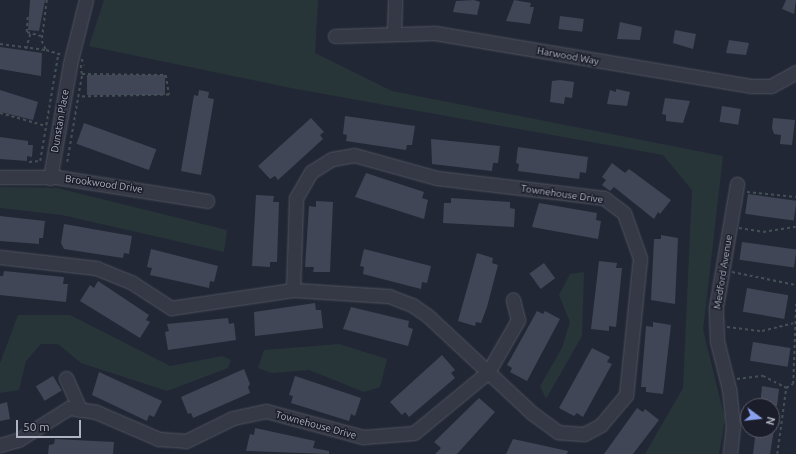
<!DOCTYPE html>
<html>
<head>
<meta charset="utf-8">
<style>
	body { margin:0 }
	#map { position:relative; width:796px; height:454px; overflow:hidden; background:#222735; font-family:Ubuntu,sans-serif }
	div>[style] { position:absolute }
	[style*='--x'] { left:calc(var(--x)*1px); top:calc(var(--y)*1px); width:calc(var(--w)*1px); rotate:calc(var(--a)*1deg) }
	.green>* { inset:0; background:#273539 }
	.building>* { inset:0; background:#414656; transform-origin:0 0 }
	.path>* { height:1.5px; margin-top:-0.75px; transform-origin:0; background:repeating-linear-gradient(90deg,#435055 0 3px,transparent 0 6px) }
	.roads { filter:drop-shadow(0 0 1px #505460) drop-shadow(0 0 1px #505460) }
	.minor>* { height:13px; margin:-6.5px; padding:0 6.5px; transform-origin:6.5px; border-radius:6.5px; background:#353945 }
	span { translate:-50% -50%; white-space:nowrap; text-align:center; line-height:1.15; -webkit-text-stroke:3px #1b1e2a; paint-order:stroke }
	.street-label { font-size:10px; color:#b0b4c2 }
	.north { position:absolute; left:740px; top:398px; width:40px; height:40px; box-sizing:border-box; background:#1b1e2a; border:1px solid #575a67; border-radius:50%; rotate:105deg; font-size:11px; font-weight:700; line-height:16px; text-align:center; color:#b0b4c2 }
	.north::after { content:''; display:block; margin:auto; width:14px; height:18px; background:#8ba0ec; clip-path:polygon(50% 0,100% 100%,50% 72%,0 100%) }
	.scale { position:absolute; left:16px; top:420px; width:65px; height:18px; box-sizing:border-box; border:2px solid #b0b4c2; border-top:0; padding-left:5px; font-size:12px; line-height:14px; white-space:nowrap; color:#b0b4c2; -webkit-text-stroke:3px #1b1e2a; paint-order:stroke }
</style>
</head>
<body>
<div id="map">
	<div class="green">
		<div style="clip-path:polygon(104px 0,318px 0,315px 53px,392px 91px,723px 156px,703px 330px,725px 419px,719px 454px,645px 454px,683px 388px,692px 190px,663px 155px,291px 88px,89px 46px)"></div>
		<div style="clip-path:polygon(0 187px,57px 188px,227px 230px,224px 252px,62px 215px,0 208px)"></div>
		<div style="clip-path:polygon(584px 272px,582px 336px,546px 399px,540px 386px,562px 348px,570px 322px,559px 295px,570px 274px)"></div>
		<div style="clip-path:polygon(18px 315px,70px 315px,170px 366px,222px 356px,231px 360px,228px 368px,167px 391px,81px 363px,58px 344px,41px 344px,26px 361px,19px 390px,0 393px,0 363px)"></div>
		<div style="clip-path:polygon(339px 344px,387px 359px,380px 387px,364px 392px,309px 370px,272px 373px,258px 368px,264px 350px)"></div>
	</div>
	<div class="building">
		<div style="clip-path:polygon(30px 0,45px 0,39px 31px,28px 30px)"></div>
		<div style="clip-path:polygon(474px 0,480px 2px,477px 15px,453px 12px,456px 1px)"></div>
		<div style="clip-path:polygon(514px 0,531px 3px,530px 7px,534px 7px,530px 24px,506px 21px)"></div>
		<div style="clip-path:polygon(786px 0,796px 0,794px 14px,782px 9px)"></div>
		<div style="left:560px;top:16px;width:24px;height:13px;rotate:7deg"></div>
		<div style="clip-path:polygon(620px 22px,642px 27px,640px 40px,617px 39px)"></div>
		<div style="clip-path:polygon(675px 30px,696px 34px,693px 49px,673px 43px)"></div>
		<div style="clip-path:polygon(729px 40px,749px 43px,746px 55px,726px 53px)"></div>
		<div style="clip-path:polygon(0 47px,42px 53px,41px 76px,0 69px)"></div>
		<div style="left:87px;top:75px;width:78px;height:20px"></div>
		<div style="clip-path:polygon(560px 80px,574px 82px,572px 98px,565px 97px,564px 104px,550px 102px,552px 81px)"></div>
		<div style="clip-path:polygon(616px 89px,630px 92px,627px 106px,607px 104px,610px 90px,616px 92px)"></div>
		<div style="clip-path:polygon(0 90px,38px 102px,33px 120px,0 112px)"></div>
		<div style="clip-path:polygon(199px 90px,209px 92px,208px 98px,214px 99px,201px 175px,181px 171px,194px 95px,198px 96px)"></div>
		<div style="clip-path:polygon(665px 98px,690px 101px,683px 123px,666px 121px,666px 115px,662px 114px)"></div>
		<div style="left:722px;top:106px;width:19px;height:16px;rotate:9deg"></div>
		<div style="clip-path:polygon(345px 116px,415px 126px,412px 145px,407px 145px,406px 150px,346px 141px,347px 135px,343px 134px)"></div>
		<div style="clip-path:polygon(311px 118px,324px 132px,320px 135px,323px 139px,278px 180px,275px 176px,270px 179px,258px 166px)"></div>
		<div style="clip-path:polygon(773px 118px,795px 120px,792px 145px,780px 144px,781px 135px,774px 134px,772px 128px)"></div>
		<div style="left:84px;top:123px;width:77px;height:22px;rotate:20deg"></div>
		<div style="clip-path:polygon(0 137px,28px 141px,28px 145px,33px 145px,32px 157px,27px 156px,27px 161px,0 159px)"></div>
		<div style="clip-path:polygon(431px 139px,500px 146px,498px 163px,493px 163px,492px 171px,432px 164px)"></div>
		<div style="clip-path:polygon(518px 147px,588px 157px,586px 173px,580px 172px,579px 179px,518px 171px,519px 164px,516px 163px)"></div>
		<div style="clip-path:polygon(612px 163px,625px 173px,629px 169px,671px 200px,660px 214px,658px 212px,654px 219px,614px 187px,610px 191px,602px 185px,606px 180px,602px 177px)"></div>
		<div style="clip-path:polygon(366px 173px,424px 192px,422px 198px,428px 200px,424px 219px,355px 197px)"></div>
		<div style="left:748px;top:194px;width:49px;height:20px;rotate:8deg"></div>
		<div style="clip-path:polygon(256px 195px,274px 196px,273px 202px,279px 202px,277px 262px,270px 262px,270px 267px,252px 266px)"></div>
		<div style="clip-path:polygon(451px 198px,510px 202px,510px 208px,515px 209px,514px 227px,443px 223px,444px 203px,451px 203px)"></div>
		<div style="clip-path:polygon(316px 201px,333px 202px,330px 272px,313px 272px,314px 267px,305px 267px,309px 206px,316px 207px)"></div>
		<div style="clip-path:polygon(539px 203px,597px 213px,596px 220px,601px 221px,598px 239px,532px 227px)"></div>
		<div style="clip-path:polygon(0 216px,45px 221px,43px 238px,39px 238px,39px 244px,0 241px)"></div>
		<div style="clip-path:polygon(64px 224px,132px 236px,129px 254px,124px 253px,123px 258px,64px 249px,61px 243px)"></div>
		<div style="clip-path:polygon(661px 235px,678px 238px,675px 304px,651px 300px,654px 239px,661px 239px)"></div>
		<div style="left:742px;top:242px;width:55px;height:18px;rotate:8deg"></div>
		<div style="clip-path:polygon(151px 249px,218px 266px,214px 282px,210px 281px,209px 288px,150px 275px,152px 268px,147px 267px)"></div>
		<div style="clip-path:polygon(364px 249px,431px 266px,427px 283px,422px 282px,421px 289px,363px 274px,364px 267px,360px 266px)"></div>
		<div style="clip-path:polygon(477px 253px,493px 258px,492px 263px,498px 265px,487px 307px,481px 323px,476px 322px,475px 326px,458px 321px)"></div>
		<div style="clip-path:polygon(599px 261px,617px 263px,616px 268px,622px 268px,616px 327px,609px 326px,609px 331px,591px 329px)"></div>
		<div style="left:544px;top:263px;width:19px;height:18px;rotate:54deg"></div>
		<div style="clip-path:polygon(4px 271px,64px 277px,63px 284px,68px 284px,66px 302px,0 295px,0 276px,3px 276px)"></div>
		<div style="clip-path:polygon(98px 281px,149px 315px,146px 320px,150px 322px,140px 338px,80px 301px,90px 285px,94px 288px)"></div>
		<div style="left:747px;top:288px;width:42px;height:24px;rotate:10deg"></div>
		<div style="clip-path:polygon(315px 303px,316px 310px,321px 310px,323px 328px,255px 336px,254px 312px)"></div>
		<div style="clip-path:polygon(351px 307px,409px 321px,408px 327px,413px 329px,408px 346px,343px 329px)"></div>
		<div style="clip-path:polygon(537px 311px,543px 314px,545px 311px,560px 319px,527px 381px,510px 372px,512px 368px,507px 365px)"></div>
		<div style="clip-path:polygon(228px 318px,229px 324px,234px 323px,236px 340px,168px 350px,165px 332px,169px 331px,167px 324px)"></div>
		<div style="clip-path:polygon(653px 322px,671px 325px,663px 394px,646px 392px,646px 387px,641px 387px,646px 326px,653px 327px)"></div>
		<div style="left:753px;top:342px;width:38px;height:19px;rotate:9deg"></div>
		<div style="clip-path:polygon(592px 348px,610px 357px,607px 362px,612px 364px,583px 417px,577px 413px,574px 416px,559px 408px)"></div>
		<div style="clip-path:polygon(442px 355px,455px 370px,451px 373px,455px 378px,409px 417px,405px 412px,402px 415px,390px 402px)"></div>
		<div style="clip-path:polygon(244px 369px,250px 384px,248px 387px,250px 393px,193px 418px,191px 413px,188px 414px,181px 397px)"></div>
		<div style="clip-path:polygon(99px 372px,162px 401px,154px 417px,149px 415px,147px 421px,92px 395px)"></div>
		<div style="left:53px;top:376px;width:17px;height:20px;rotate:59deg"></div>
		<div style="clip-path:polygon(295px 376px,361px 398px,355px 416px,351px 414px,349px 421px,291px 403px,293px 396px,289px 395px)"></div>
		<div style="clip-path:polygon(762px 386px,779px 389px,777px 406px,760px 406px)"></div>
		<div style="clip-path:polygon(479px 398px,495px 412px,457px 454px,435px 454px,441px 448px,434px 442px)"></div>
		<div style="clip-path:polygon(7px 402px,10px 419px,0 421px,0 404px)"></div>
		<div style="clip-path:polygon(637px 408px,643px 412px,645px 409px,659px 420px,633px 454px,604px 454px)"></div>
		<div style="clip-path:polygon(255px 428px,315px 441px,313px 448px,329px 451px,329px 454px,246px 451px,250px 434px,254px 435px)"></div>
		<div style="clip-path:polygon(756px 430px,774px 430px,770px 454px,753px 454px)"></div>
		<div style="clip-path:polygon(55px 439px,114px 442px,113px 454px,48px 454px,49px 445px,54px 444px)"></div>
		<div style="clip-path:polygon(513px 439px,568px 451px,567px 454px,506px 454px)"></div>
	</div>
	<div class="path">
		<div style="--x:47;--y:0;--w:41;--a:97"></div>
		<div style="--x:42;--y:41;--w:10;--a:66"></div>
		<div style="--x:46;--y:50;--w:17;--a:17"></div>
		<div style="--x:28;--y:17;--w:15;--a:94"></div>
		<div style="--x:27;--y:32;--w:15;--a:16"></div>
		<div style="--x:0;--y:44;--w:46;--a:7.4"></div>
		<div style="--x:26;--y:49;--w:16;--a:-75"></div>
		<div style="--x:82;--y:59;--w:7;--a:74"></div>
		<div style="--x:81;--y:65;--w:9;--a:84"></div>
		<div style="--x:82;--y:74;--w:84;--a:0.7"></div>
		<div style="--x:166;--y:75;--w:20;--a:81"></div>
		<div style="--x:169;--y:95;--w:91;--a:178.7"></div>
		<div style="--x:78;--y:97;--w:23;--a:-80"></div>
		<div style="--x:0;--y:113;--w:48;--a:15.8"></div>
		<div style="--x:29;--y:162;--w:11;--a:-5"></div>
		<div style="--x:40;--y:161;--w:108;--a:-80.4"></div>
		<div style="--x:67;--y:162;--w:66;--a:-80.4"></div>
		<div style="--x:747;--y:192;--w:49;--a:5.8"></div>
		<div style="--x:739;--y:228;--w:24;--a:9"></div>
		<div style="--x:763;--y:232;--w:33;--a:-9"></div>
		<div style="--x:732;--y:272;--w:65;--a:11.5"></div>
		<div style="--x:727;--y:327;--w:35;--a:7"></div>
		<div style="--x:762;--y:331;--w:32;--a:-14"></div>
		<div style="--x:737;--y:379;--w:26;--a:-7"></div>
		<div style="--x:763;--y:376;--w:27;--a:27"></div>
		<div style="--x:777;--y:454;--w:67;--a:-82.2"></div>
		<div style="--x:786;--y:388;--w:8;--a:-30"></div>
		<div style="--x:793;--y:384;--w:80;--a:-87.9"></div>
	</div>
	<div class="roads">
		<div class="minor">
			<div style="--x:394;--y:32;--w:32;--a:-88"></div>
			<div style="--x:335;--y:36;--w:100;--a:-1.7"></div>
			<div style="--x:435;--y:33;--w:320;--a:9.5"></div>
			<div style="--x:751;--y:86;--w:20;--a:0"></div>
			<div style="--x:771;--y:86;--w:29;--a:-29"></div>
			<div style="--x:0;--y:177;--w:56;--a:0"></div>
			<div style="--x:56;--y:177;--w:153;--a:9"></div>
			<div style="--x:50;--y:178;--w:116;--a:-80"></div>
			<div style="--x:70;--y:64;--w:66;--a:-76"></div>
			<div style="--x:0;--y:257;--w:97;--a:6.5"></div>
			<div style="--x:96;--y:268;--w:38;--a:22"></div>
			<div style="--x:131;--y:282;--w:48;--a:33"></div>
			<div style="--x:171;--y:308;--w:123;--a:-8.4"></div>
			<div style="--x:293;--y:290;--w:92;--a:-88.1"></div>
			<div style="--x:296;--y:198;--w:30;--a:-60"></div>
			<div style="--x:311;--y:172;--w:25;--a:-32"></div>
			<div style="--x:332;--y:159;--w:22;--a:-10"></div>
			<div style="--x:354;--y:155;--w:86;--a:15.5"></div>
			<div style="--x:437;--y:178;--w:168;--a:6.8"></div>
			<div style="--x:604;--y:198;--w:25;--a:37"></div>
			<div style="--x:624;--y:213;--w:48;--a:70.4"></div>
			<div style="--x:640;--y:258;--w:138;--a:95.8"></div>
			<div style="--x:626;--y:395;--w:39;--a:130"></div>
			<div style="--x:601;--y:425;--w:19;--a:152"></div>
			<div style="--x:584;--y:434;--w:26;--a:-176"></div>
			<div style="--x:558;--y:432;--w:31;--a:-144"></div>
			<div style="--x:533;--y:414;--w:144;--a:-137"></div>
			<div style="--x:428;--y:316;--w:19;--a:-145"></div>
			<div style="--x:412;--y:305;--w:25;--a:-159"></div>
			<div style="--x:389;--y:296;--w:96;--a:-176.4"></div>
			<div style="--x:66;--y:378;--w:35;--a:66"></div>
			<div style="--x:0;--y:445;--w:19;--a:-16"></div>
			<div style="--x:18;--y:440;--w:60;--a:-32.1"></div>
			<div style="--x:69;--y:408;--w:27;--a:8"></div>
			<div style="--x:96;--y:412;--w:69;--a:23.2"></div>
			<div style="--x:159;--y:439;--w:27;--a:4"></div>
			<div style="--x:186;--y:441;--w:52;--a:-26.1"></div>
			<div style="--x:233;--y:418;--w:34;--a:-12"></div>
			<div style="--x:266;--y:411;--w:100;--a:15"></div>
			<div style="--x:363;--y:437;--w:51;--a:-4.5"></div>
			<div style="--x:414;--y:433;--w:96;--a:-39.5"></div>
			<div style="--x:488;--y:372;--w:60;--a:-60"></div>
			<div style="--x:518;--y:320;--w:21;--a:-104"></div>
			<div style="--x:730;--y:454;--w:28;--a:-84"></div>
			<div style="--x:733;--y:426;--w:37;--a:-96"></div>
			<div style="--x:729;--y:389;--w:49;--a:-104"></div>
			<div style="--x:717;--y:341;--w:34;--a:-92"></div>
			<div style="--x:716;--y:307;--w:125;--a:-80.3"></div>
		</div>
	</div>
	<div class="street-label">
		<span style="left:568px;top:56px;rotate:10deg">Harwood Way</span>
		<span style="left:60px;top:121px;rotate:-80deg">Dunstan Place</span>
		<span style="left:104px;top:184px;rotate:8deg">Brookwood Drive</span>
		<span style="left:562px;top:194px;rotate:8deg">Townehouse Drive</span>
		<span style="left:723px;top:272px;rotate:-81deg">Medford Avenue</span>
		<span style="left:316px;top:425px;rotate:15deg">Townehouse Drive</span>
	</div>
	<div class="north">N</div>
	<div class="scale">50 m</div>
</div>
</body>
</html>
